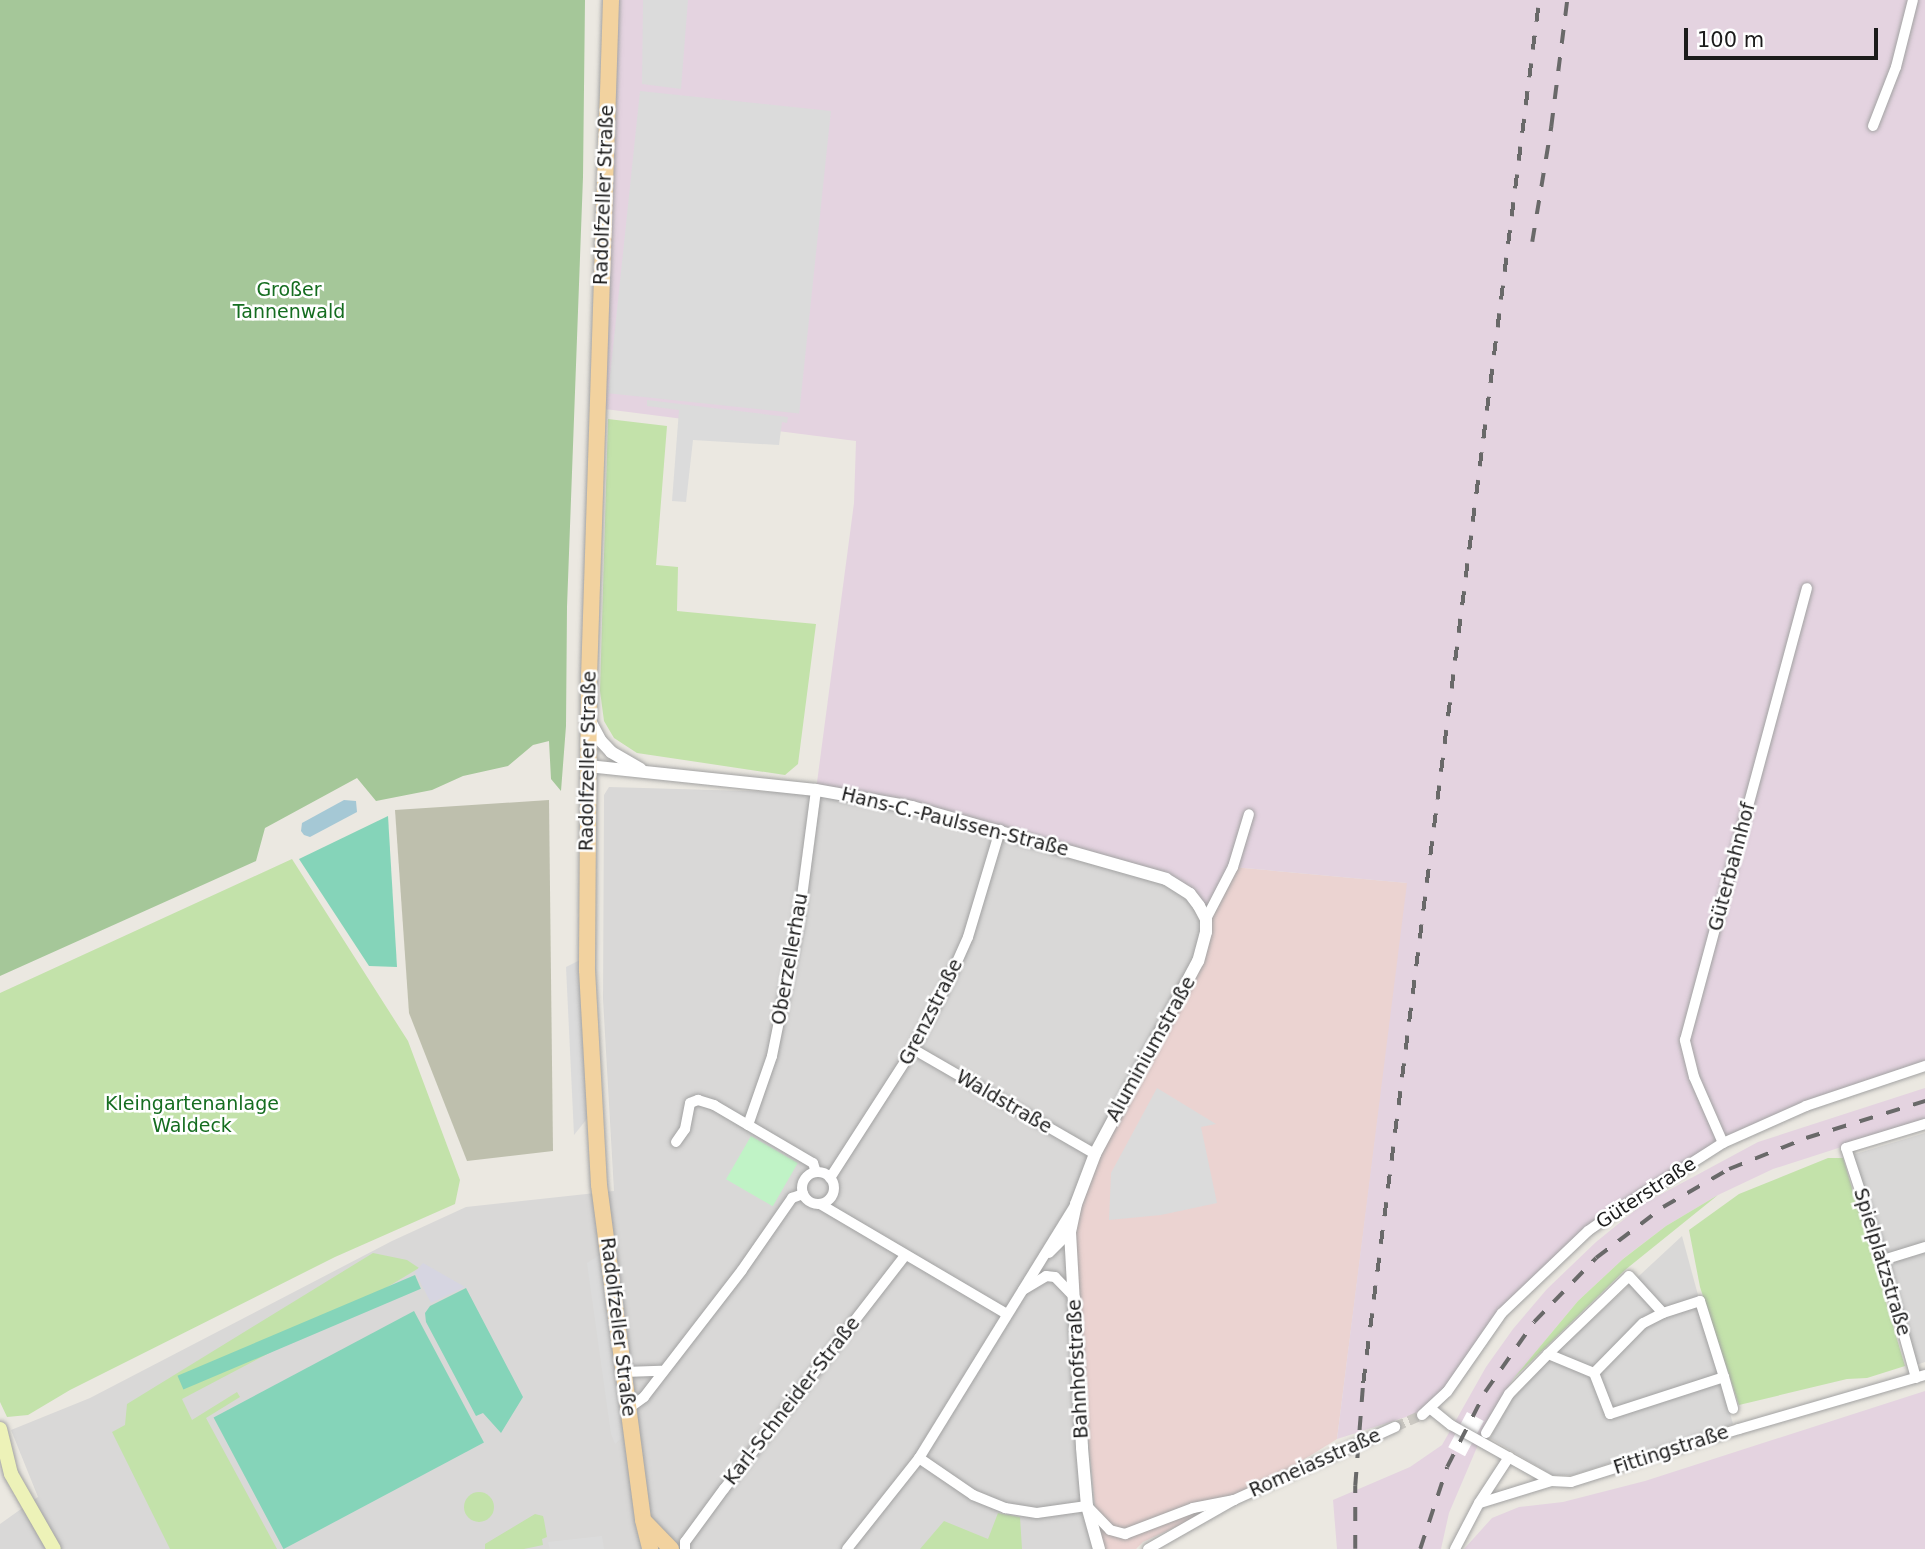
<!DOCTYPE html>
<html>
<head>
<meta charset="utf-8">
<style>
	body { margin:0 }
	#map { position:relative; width:1925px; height:1549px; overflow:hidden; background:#ebe8e1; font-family:"DejaVu Sans",sans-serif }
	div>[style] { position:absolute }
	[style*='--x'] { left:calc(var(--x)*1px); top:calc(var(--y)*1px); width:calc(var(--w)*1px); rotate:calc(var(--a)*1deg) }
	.residential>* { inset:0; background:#d9d8d7 }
	.commercial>* { inset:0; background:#ebd3d1 }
	.industrial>* { inset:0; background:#e4d3e0 }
	.construction>* { inset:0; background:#bebfad }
	.grass>* { inset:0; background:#c3e2aa }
	.round { border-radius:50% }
	.forest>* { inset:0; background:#a5c799 }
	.park>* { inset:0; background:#c0f3c6; transform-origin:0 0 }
	.pitch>* { inset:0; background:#85d4b9; transform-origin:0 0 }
	.parking>* { inset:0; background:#dbdbdb; transform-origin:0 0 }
	.plaza>* { inset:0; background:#d6d5e1 }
	.water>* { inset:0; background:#a5c8d5 }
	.pier>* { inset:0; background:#fff; transform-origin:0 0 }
	.minor-tunnel>* { height:10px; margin-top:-5px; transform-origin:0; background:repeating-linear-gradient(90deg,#ccc9c3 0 10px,transparent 0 15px) }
	.roads { filter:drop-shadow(0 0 2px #a2a2a2) drop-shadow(0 0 2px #a2a2a2) }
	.minor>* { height:10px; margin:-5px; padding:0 5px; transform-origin:5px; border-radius:5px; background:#fff }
	.minor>.ring { margin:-5px; padding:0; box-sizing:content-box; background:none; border:10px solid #fff; border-radius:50% }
	.tertiary>* { height:12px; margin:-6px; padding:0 6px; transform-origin:6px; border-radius:6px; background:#fff }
	.secondary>* { height:14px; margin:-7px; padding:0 7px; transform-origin:7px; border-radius:7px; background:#edf2b8 }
	.primary>* { height:16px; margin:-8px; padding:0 8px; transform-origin:8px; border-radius:8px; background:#f2d29f }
	.rail>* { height:3.5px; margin-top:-1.75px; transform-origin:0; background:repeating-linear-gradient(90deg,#696969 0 14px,transparent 0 28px) }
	span { translate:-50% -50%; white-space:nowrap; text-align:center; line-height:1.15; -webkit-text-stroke:5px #fff; paint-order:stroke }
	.street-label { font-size:19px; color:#1b1b1b }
	.park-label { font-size:19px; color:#156d20 }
	.scale { position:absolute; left:1684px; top:28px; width:194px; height:32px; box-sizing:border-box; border:4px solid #1b1b1b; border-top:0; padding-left:9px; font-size:21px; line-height:24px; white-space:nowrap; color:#1b1b1b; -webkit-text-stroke:5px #fff; paint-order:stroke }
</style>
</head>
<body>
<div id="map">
	<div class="residential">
		<div style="clip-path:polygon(609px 787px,815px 793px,866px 800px,1162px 879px,1186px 896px,1203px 921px,1098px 1549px,0 1549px,0 1524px,38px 1497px,11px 1430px,90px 1398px,392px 1241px,466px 1207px,614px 1191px,603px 999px,604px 795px)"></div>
		<div style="clip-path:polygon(1925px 1133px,1925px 1362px,1916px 1365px,1852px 1155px)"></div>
		<div style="clip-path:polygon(1682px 1236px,1733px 1424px,1573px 1475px,1552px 1475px,1490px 1438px,1512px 1399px,1557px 1352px)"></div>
	</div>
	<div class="commercial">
		<div style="clip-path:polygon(1233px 867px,1408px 883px,1337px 1439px,1253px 1491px,1143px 1542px,1136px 1549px,1099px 1549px,1075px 1298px,1076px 1204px,1206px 932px)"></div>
	</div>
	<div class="industrial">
		<div style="clip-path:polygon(611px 0,1925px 0,1925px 1066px,1723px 1143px,1615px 1212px,1531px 1283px,1431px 1409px,1337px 1439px,1407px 883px,1233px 867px,1206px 919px,1190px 894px,1127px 866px,816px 790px,854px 503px,856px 441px,597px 408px)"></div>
		<div style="clip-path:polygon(1925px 1088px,1925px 1120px,1773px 1169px,1718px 1195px,1666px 1226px,1624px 1258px,1578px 1301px,1513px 1379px,1489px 1419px,1449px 1513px,1441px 1549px,1337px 1549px,1333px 1500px,1410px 1467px,1442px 1445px,1486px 1367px,1513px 1329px,1547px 1289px,1596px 1242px,1643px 1204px,1758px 1142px)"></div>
		<div style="clip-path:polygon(1925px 1391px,1925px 1549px,1464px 1549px,1492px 1518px,1519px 1507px,1563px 1502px,1645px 1481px)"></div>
	</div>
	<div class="construction">
		<div style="clip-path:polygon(549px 800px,553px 1151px,467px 1161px,409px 1013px,395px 810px)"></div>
	</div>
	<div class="grass">
		<div style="clip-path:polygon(608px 419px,667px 426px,656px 565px,678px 567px,677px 611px,816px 624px,798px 764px,785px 775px,637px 753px,614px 738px,604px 721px,600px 691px)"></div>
		<div style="clip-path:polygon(292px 859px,408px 1041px,460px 1180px,455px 1204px,335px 1257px,70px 1390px,28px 1415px,7px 1417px,0 1402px,0 993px)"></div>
		<div style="clip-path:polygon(1828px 1158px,1843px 1158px,1905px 1366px,1867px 1378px,1847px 1379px,1739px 1405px,1700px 1287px,1689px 1230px,1739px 1194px)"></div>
		<div style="clip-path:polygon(1718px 1195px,1625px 1270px,1513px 1379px,1578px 1301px,1623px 1259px,1666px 1226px)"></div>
		<div style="clip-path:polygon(373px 1253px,407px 1260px,419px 1268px,341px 1315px,182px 1399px,192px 1420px,237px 1392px,240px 1397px,206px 1418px,277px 1549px,170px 1549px,112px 1432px,125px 1425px,127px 1404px)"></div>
		<div class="round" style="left:464px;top:1492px;width:30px;height:30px"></div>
		<div style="clip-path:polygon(998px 1513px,1020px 1517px,1022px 1549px,920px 1549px,944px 1521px,988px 1539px)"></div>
		<div style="clip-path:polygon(535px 1514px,543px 1516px,544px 1520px,547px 1537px,542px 1539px,543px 1545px,524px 1549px,485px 1549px,485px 1544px)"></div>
	</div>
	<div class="forest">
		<div style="clip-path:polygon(0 0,585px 0,583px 177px,567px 607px,566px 726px,561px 791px,551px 779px,549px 741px,533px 745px,508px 766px,463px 776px,432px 790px,376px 801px,357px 778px,265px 828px,256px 861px,0 976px)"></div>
	</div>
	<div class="park">
		<div style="left:751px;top:1136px;width:54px;height:50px;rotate:30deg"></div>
	</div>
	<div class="pitch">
		<div style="clip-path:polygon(388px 816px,397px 967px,369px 966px,299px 859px)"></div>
		<div style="left:415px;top:1275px;width:15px;height:258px;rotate:67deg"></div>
		<div style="clip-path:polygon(466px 1288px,523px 1397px,501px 1433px,483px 1413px,476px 1416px,426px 1322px,425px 1313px,430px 1306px)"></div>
		<div style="left:414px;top:1311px;width:149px;height:227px;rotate:62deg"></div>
	</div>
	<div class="parking">
		<div style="clip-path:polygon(643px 0,688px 0,681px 89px,642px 84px)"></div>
		<div style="left:640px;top:91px;width:192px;height:304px;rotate:6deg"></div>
		<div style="clip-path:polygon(647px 400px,713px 408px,788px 417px,787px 423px,782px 422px,779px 445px,693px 440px,686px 502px,672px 501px,679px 410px,647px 406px)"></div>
		<div style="clip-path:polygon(586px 957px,594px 1110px,574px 1135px,566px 967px)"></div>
		<div style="clip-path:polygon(1157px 1088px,1216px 1124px,1201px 1127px,1217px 1203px,1161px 1215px,1109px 1220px,1111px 1173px)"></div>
		<div style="clip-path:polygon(609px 1249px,631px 1429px,615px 1444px,611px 1434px,587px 1263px)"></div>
		<div style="clip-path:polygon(602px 1536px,604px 1549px,550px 1549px,548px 1542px)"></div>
	</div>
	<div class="plaza">
		<div style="clip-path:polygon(423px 1263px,465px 1287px,431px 1303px,415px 1272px)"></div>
	</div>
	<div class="water">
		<div style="clip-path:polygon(344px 800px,356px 801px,357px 812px,310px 837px,304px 835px,301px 831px,302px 823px)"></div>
	</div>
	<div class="pier">
		<div style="left:1467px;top:1412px;width:19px;height:40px;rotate:28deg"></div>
	</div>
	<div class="minor-tunnel">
		<div style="--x:1395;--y:1427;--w:30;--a:-24"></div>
	</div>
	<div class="roads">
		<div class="minor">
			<div style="--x:1873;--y:126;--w:63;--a:-68.7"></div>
			<div style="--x:1896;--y:67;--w:69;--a:-75.8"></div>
			<div style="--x:1206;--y:919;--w:59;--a:-62.6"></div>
			<div style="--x:1233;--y:867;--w:55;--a:-73.2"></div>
			<div style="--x:913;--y:1049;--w:210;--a:30"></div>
			<div style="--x:748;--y:1125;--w:73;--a:-70.8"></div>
			<div style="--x:772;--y:1056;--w:132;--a:-78.6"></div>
			<div style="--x:798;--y:927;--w:138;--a:-82.5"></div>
			<div style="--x:676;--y:1142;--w:16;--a:-55"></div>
			<div style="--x:685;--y:1129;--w:26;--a:-79"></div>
			<div style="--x:690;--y:1103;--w:9;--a:-21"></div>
			<div style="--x:698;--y:1100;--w:17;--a:17"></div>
			<div style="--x:714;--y:1105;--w:115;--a:30.4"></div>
			<div style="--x:813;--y:1163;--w:9;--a:72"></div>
			<div style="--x:1723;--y:1143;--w:72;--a:-113.7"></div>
			<div style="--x:1694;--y:1077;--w:38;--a:-104"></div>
			<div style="--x:1685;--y:1040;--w:468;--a:-74.9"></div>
			<div class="ring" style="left:802px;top:1172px;width:22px;height:22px"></div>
			<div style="--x:830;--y:1178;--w:153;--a:-57.2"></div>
			<div style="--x:913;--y:1049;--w:76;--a:-62.4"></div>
			<div style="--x:948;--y:982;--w:49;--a:-66"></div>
			<div style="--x:968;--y:937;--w:112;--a:-73.3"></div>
			<div style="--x:820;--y:1204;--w:217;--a:30.5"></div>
			<div style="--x:1049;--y:1253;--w:30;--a:-45"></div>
			<div style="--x:1883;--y:1260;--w:44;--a:-17.2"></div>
			<div style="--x:1023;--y:1290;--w:27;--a:-31"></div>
			<div style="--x:1046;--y:1276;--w:9;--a:6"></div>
			<div style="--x:1055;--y:1277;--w:29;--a:46"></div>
			<div style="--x:1663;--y:1313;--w:39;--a:-18"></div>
			<div style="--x:1700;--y:1301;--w:80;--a:72.5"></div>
			<div style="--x:1548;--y:1354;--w:112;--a:-43.9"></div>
			<div style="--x:1629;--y:1276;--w:50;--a:47.4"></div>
			<div style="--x:1663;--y:1313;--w:22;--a:153"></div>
			<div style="--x:1643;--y:1323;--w:70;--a:134.4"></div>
			<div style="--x:624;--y:1372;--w:37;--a:-2"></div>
			<div style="--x:1916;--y:1378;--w:123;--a:-105.6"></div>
			<div style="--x:1883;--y:1260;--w:118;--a:-108.3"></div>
			<div style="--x:1846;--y:1148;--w:83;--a:-16.9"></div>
			<div style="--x:629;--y:1408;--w:19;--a:-36"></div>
			<div style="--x:644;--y:1397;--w:160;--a:-52.3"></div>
			<div style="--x:742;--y:1270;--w:88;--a:-55.2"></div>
			<div style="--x:792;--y:1198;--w:12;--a:-20"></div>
			<div style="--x:1431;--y:1409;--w:26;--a:39"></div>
			<div style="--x:1451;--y:1425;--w:115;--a:29.2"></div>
			<div style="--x:1551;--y:1481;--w:20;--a:3"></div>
			<div style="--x:1571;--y:1482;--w:176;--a:-17.5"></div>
			<div style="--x:1739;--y:1429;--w:194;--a:-16.2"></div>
			<div style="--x:1422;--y:1415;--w:34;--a:-43"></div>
			<div style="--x:1447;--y:1392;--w:96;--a:-55.2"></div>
			<div style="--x:1502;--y:1313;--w:119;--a:-43.6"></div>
			<div style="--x:1588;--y:1231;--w:33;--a:-35"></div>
			<div style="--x:1615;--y:1212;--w:128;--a:-32.6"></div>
			<div style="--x:1723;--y:1143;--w:91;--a:-24"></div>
			<div style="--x:1806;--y:1106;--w:126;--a:-18.6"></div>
			<div style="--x:1486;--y:1433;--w:45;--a:-59.5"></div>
			<div style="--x:1509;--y:1394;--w:56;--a:-45.7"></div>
			<div style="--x:1548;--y:1354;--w:50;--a:22.4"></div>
			<div style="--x:1594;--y:1373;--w:44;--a:68.7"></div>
			<div style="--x:1610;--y:1414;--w:120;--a:-18"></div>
			<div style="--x:1724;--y:1377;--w:33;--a:74"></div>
			<div style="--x:919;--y:1458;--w:65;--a:34.4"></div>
			<div style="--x:973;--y:1495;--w:35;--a:22"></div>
			<div style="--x:1005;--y:1508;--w:32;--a:9"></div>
			<div style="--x:1037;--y:1513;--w:50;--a:-8"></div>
			<div style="--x:1087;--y:1506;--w:33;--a:46"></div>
			<div style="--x:1110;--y:1530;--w:16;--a:15"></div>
			<div style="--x:1125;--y:1534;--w:73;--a:-20.9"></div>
			<div style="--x:1193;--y:1508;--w:42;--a:-11"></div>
			<div style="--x:1480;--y:1503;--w:74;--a:-17.2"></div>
			<div style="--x:685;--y:1549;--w:7;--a:-90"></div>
			<div style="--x:685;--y:1542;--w:66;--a:-53.7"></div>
			<div style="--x:724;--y:1489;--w:295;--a:-52.2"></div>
			<div style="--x:847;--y:1549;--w:116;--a:-51.6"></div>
			<div style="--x:919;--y:1458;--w:293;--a:-58.3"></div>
			<div style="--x:1148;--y:1549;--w:99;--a:-29.7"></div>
			<div style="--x:1234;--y:1500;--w:177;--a:-24.4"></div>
			<div style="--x:1455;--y:1549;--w:52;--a:-62.4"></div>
			<div style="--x:1479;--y:1503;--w:55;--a:-56.9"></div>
		</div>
		<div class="tertiary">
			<div style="--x:589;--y:719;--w:24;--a:62"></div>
			<div style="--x:600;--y:740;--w:16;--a:47"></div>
			<div style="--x:611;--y:752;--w:34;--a:30"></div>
			<div style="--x:588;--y:766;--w:229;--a:6"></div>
			<div style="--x:816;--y:790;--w:97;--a:10"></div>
			<div style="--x:912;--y:807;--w:264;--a:15.8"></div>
			<div style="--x:1166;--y:879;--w:28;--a:32"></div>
			<div style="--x:1190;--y:894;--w:15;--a:53"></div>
			<div style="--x:1199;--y:906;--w:15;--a:62"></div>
			<div style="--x:1206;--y:919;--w:13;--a:90"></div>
			<div style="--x:1206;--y:932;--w:30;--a:105"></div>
			<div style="--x:1198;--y:961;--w:219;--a:118.1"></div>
			<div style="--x:1095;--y:1154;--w:53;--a:110.8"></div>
			<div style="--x:1076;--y:1204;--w:29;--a:102"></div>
			<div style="--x:1070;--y:1232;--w:216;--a:86.8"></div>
			<div style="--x:1082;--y:1448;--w:58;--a:85.1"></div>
			<div style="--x:1087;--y:1506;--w:45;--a:74.4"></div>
		</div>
		<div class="secondary">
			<div style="--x:0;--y:1429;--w:46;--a:76.3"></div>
			<div style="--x:11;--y:1474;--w:86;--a:60.2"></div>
		</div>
		<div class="primary">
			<div style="--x:611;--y:0;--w:679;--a:91.86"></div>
			<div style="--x:589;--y:679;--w:291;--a:90.4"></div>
			<div style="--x:587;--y:970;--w:215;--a:86.8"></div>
			<div style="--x:599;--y:1185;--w:338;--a:82.5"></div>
			<div style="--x:643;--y:1520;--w:30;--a:76"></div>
			<div style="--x:644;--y:1521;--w:39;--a:46"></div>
		</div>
	</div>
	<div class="rail">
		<div style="--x:1532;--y:242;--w:117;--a:-80.6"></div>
		<div style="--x:1551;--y:127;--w:128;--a:-82.8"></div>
		<div style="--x:1355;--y:1549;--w:63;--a:-90"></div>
		<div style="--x:1355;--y:1486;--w:103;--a:-85.6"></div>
		<div style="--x:1363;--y:1383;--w:1394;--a:-82.75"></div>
		<div style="--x:1420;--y:1549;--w:86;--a:-71.8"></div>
		<div style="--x:1447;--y:1467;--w:84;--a:-63.1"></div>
		<div style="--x:1485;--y:1392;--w:85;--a:-55"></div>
		<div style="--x:1534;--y:1322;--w:89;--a:-45.9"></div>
		<div style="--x:1596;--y:1258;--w:84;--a:-37.3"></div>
		<div style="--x:1663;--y:1207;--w:76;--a:-29.9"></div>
		<div style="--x:1729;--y:1169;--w:83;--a:-21.9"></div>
		<div style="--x:1806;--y:1138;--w:125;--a:-17.3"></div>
	</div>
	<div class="street-label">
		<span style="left:604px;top:195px;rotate:-88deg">Radolfzeller Straße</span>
		<span style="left:588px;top:761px;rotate:-89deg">Radolfzeller Straße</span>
		<span style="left:955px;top:822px;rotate:14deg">Hans-C.-Paulssen-Straße</span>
		<span style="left:1732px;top:867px;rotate:-75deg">Güterbahnhof</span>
		<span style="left:790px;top:959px;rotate:-80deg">Oberzellerhau</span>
		<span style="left:931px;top:1012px;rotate:-63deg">Grenzstraße</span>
		<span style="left:1151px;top:1049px;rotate:-61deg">Aluminiumstraße</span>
		<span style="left:1004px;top:1102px;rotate:30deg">Waldstraße</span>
		<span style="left:1646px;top:1193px;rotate:-33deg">Güterstraße</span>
		<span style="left:1882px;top:1262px;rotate:73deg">Spielplatzstraße</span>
		<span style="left:618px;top:1327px;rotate:83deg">Radolfzeller Straße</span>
		<span style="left:1078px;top:1369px;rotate:-93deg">Bahnhofstraße</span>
		<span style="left:792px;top:1401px;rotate:-52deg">Karl-Schneider-Straße</span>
		<span style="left:1671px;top:1450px;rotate:-18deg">Fittingstraße</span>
		<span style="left:1315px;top:1463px;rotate:-24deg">Romeiasstraße</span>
	</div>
	<div class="park-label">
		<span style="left:289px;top:301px">Großer<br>Tannenwald</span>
		<span style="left:192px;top:1115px">Kleingartenanlage<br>Waldeck</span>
	</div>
	<div class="scale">100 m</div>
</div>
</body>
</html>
